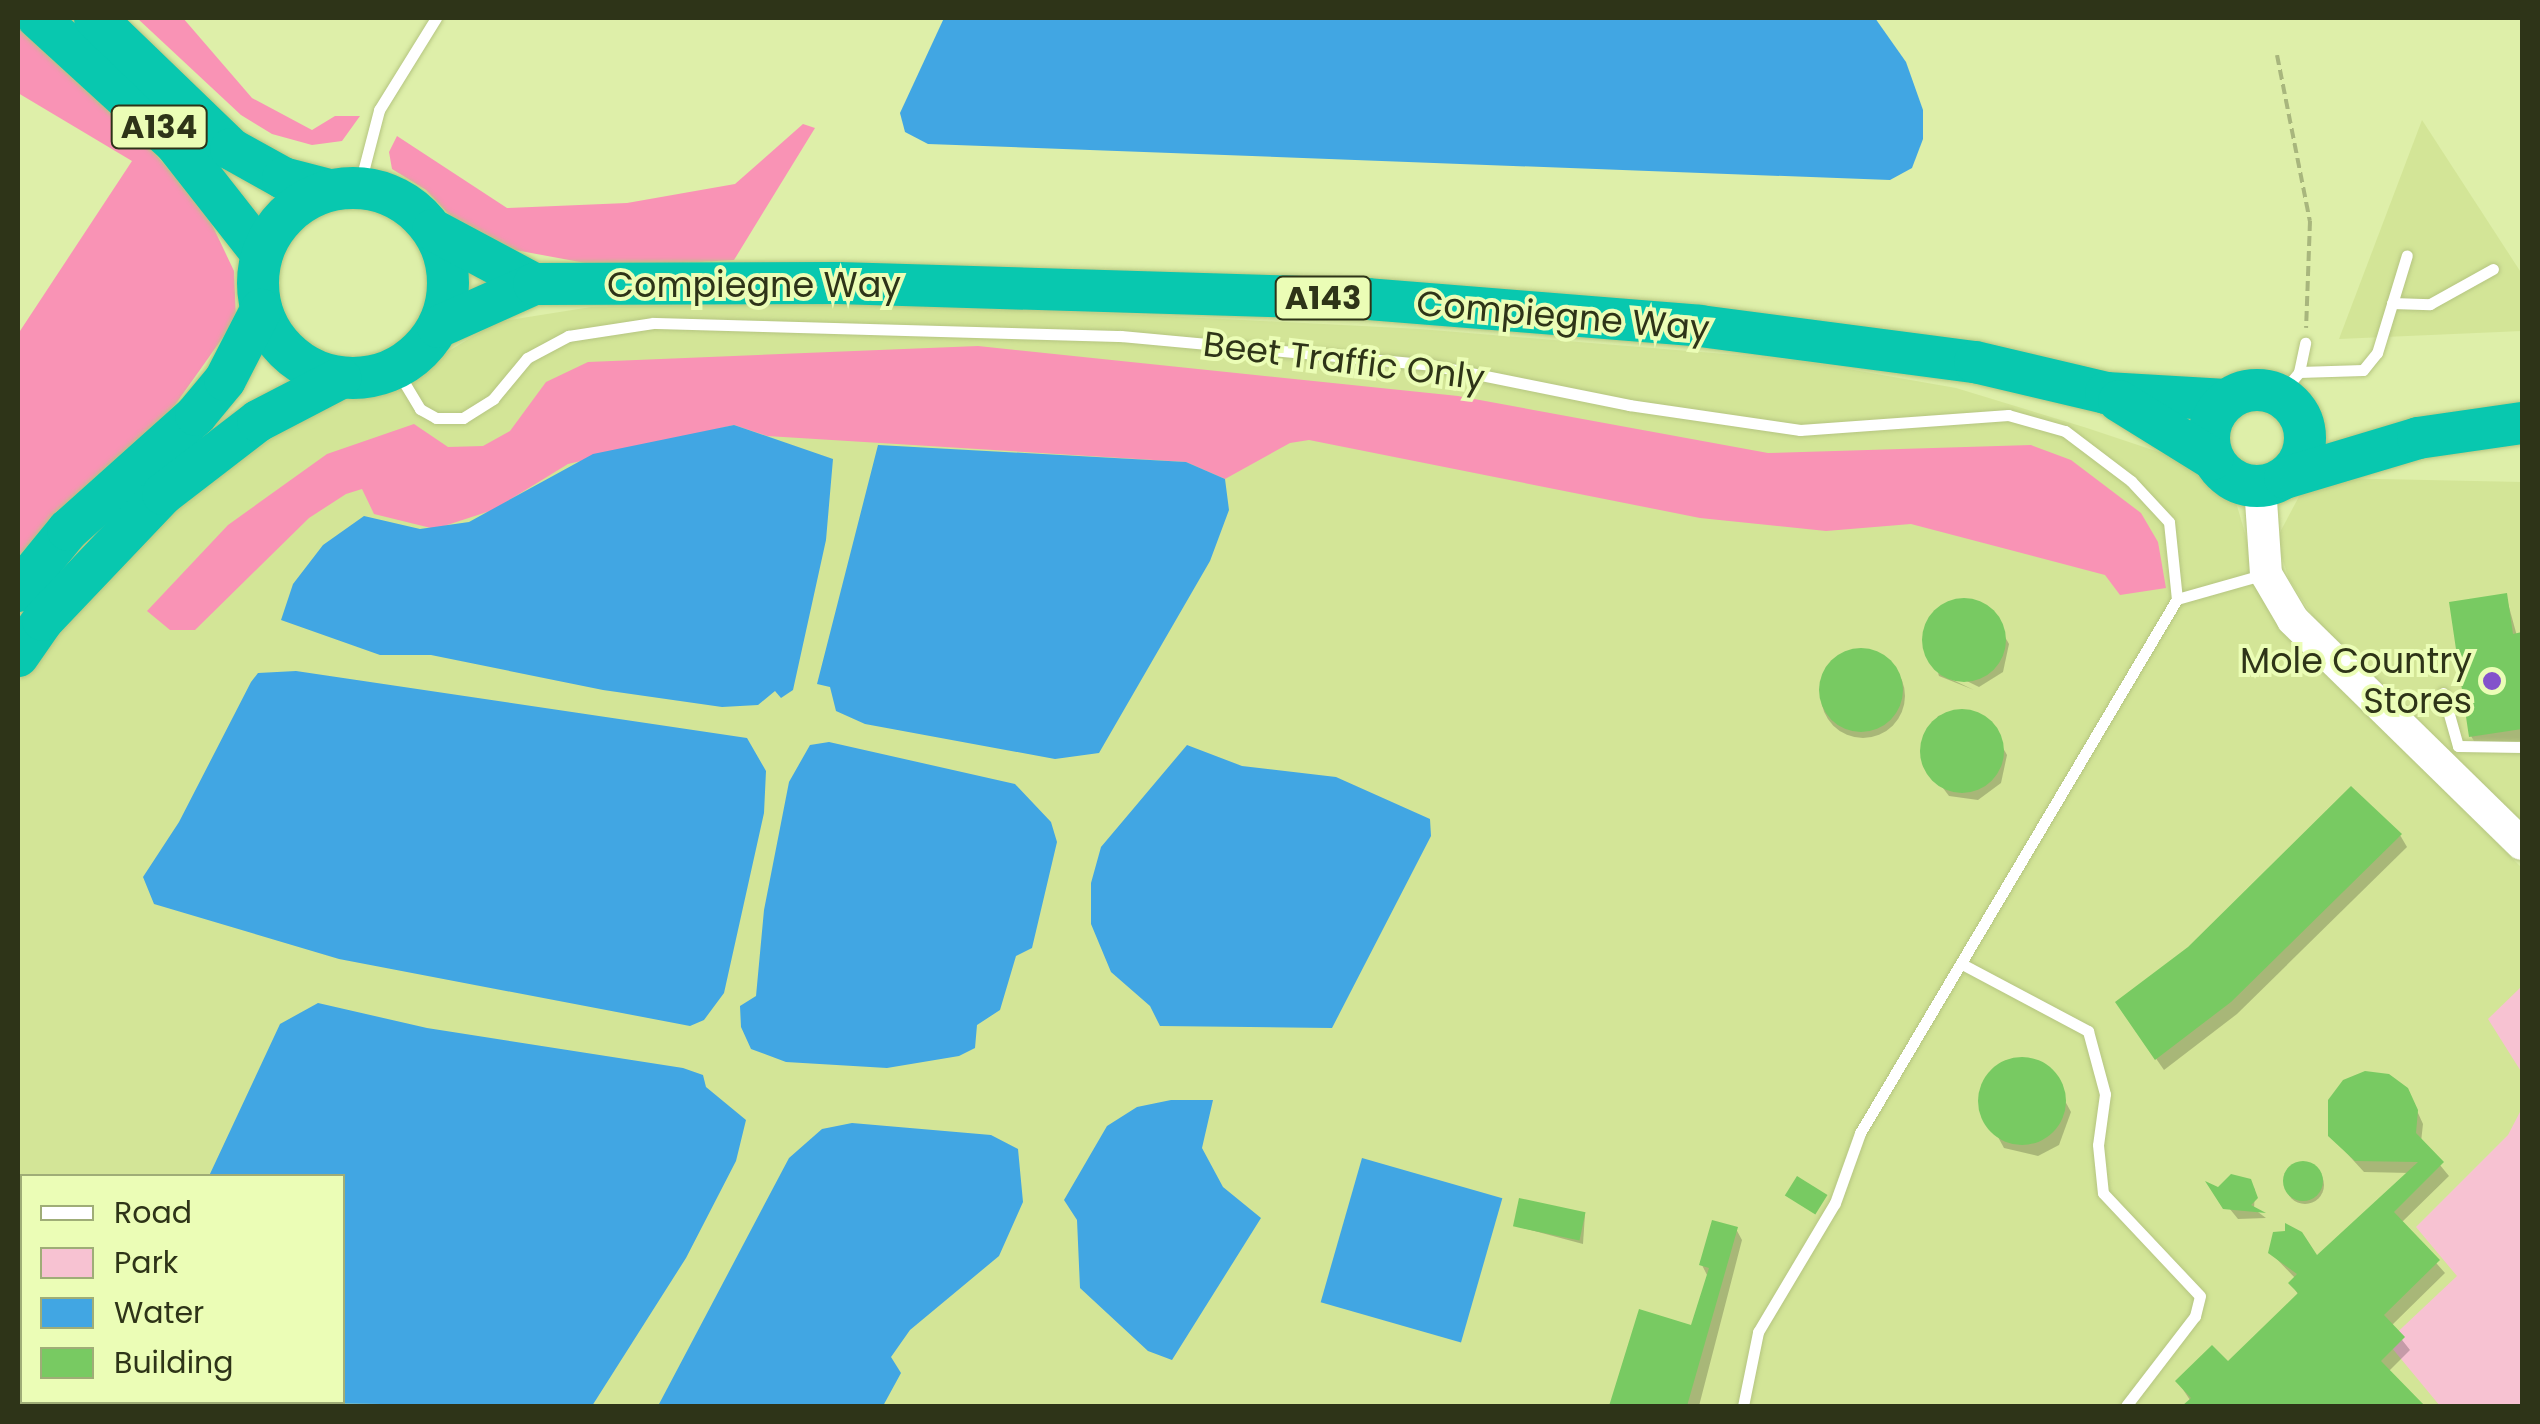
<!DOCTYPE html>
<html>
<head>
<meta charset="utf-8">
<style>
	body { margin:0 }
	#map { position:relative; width:2540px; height:1424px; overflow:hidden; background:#deefa9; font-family:Poppins,sans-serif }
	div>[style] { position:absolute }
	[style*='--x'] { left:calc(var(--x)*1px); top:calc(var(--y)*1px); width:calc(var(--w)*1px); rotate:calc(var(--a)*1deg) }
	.built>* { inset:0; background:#d3e597 }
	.green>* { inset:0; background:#f7c2d2 }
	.forest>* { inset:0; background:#f993b5 }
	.water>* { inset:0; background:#41a6e3; transform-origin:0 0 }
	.shadow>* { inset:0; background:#0003 }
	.round { border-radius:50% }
	.building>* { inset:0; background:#78ca62; transform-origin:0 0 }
	.path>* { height:4px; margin-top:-2px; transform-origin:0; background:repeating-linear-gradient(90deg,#a8b67d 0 10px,transparent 0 15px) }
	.roads { filter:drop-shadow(0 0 2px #b5c581) drop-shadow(0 0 2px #b5c581) }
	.lane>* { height:11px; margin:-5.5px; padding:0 5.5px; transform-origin:5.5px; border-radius:5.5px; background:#fff }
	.secondary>* { height:32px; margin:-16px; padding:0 16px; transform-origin:16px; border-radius:16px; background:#fff }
	.highway>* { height:42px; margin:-21px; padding:0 21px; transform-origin:21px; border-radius:21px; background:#08c8af }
	.highway>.ring { margin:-21px; padding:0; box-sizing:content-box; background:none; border:42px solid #08c8af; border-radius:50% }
	.dots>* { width:28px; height:28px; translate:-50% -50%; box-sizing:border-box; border:5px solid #ebfdb6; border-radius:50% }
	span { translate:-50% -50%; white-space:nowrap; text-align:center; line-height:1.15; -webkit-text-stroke:8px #ebfdb6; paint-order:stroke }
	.shield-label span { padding:2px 8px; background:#ebfdb6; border:2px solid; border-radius:8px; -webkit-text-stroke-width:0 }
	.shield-label { font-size:32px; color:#2e3418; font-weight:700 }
	.street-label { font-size:35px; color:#2e3418 }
	.poi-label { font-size:35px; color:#2e3418 }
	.right { translate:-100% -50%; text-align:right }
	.frame { position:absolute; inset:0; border:20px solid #2e3418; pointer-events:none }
	.legend { position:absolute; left:20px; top:1174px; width:325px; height:230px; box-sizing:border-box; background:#ebfdb6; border:2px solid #9fad77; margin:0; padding:12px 18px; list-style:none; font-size:30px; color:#2e3418 }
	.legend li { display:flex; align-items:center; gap:20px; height:50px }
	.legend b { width:50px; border:2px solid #9fad77 }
</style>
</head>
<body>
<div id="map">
	<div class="built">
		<div style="clip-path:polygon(2422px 120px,2522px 274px,2522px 331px,2339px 339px)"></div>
		<div style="clip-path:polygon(evenodd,910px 303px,1420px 329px,1797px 360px,1956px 388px,2087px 428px,2168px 455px,2235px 499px,2254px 564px,2303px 640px,2387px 734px,2522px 868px,2522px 1406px,18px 1406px,18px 683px,57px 628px,178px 506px,272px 438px,348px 387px,402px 379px,497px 322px,591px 307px,910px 303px,22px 1176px,342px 1176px,342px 1402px,22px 1402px,22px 1176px)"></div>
		<div style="clip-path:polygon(2331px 478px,2522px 482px,2522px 824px,2314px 618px,2289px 579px,2276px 540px,2304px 487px)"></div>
	</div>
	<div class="green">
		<div style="clip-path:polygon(2522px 986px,2522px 1073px,2488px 1019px)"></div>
		<div style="clip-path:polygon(2522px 1108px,2522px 1406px,2440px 1406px,2387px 1342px,2457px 1276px,2416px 1227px,2508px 1135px)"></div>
	</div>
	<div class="forest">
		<div style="clip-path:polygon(137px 18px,183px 18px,252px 98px,312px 130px,335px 116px,360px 116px,342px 141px,312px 145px,272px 134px,241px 115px)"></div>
		<div style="clip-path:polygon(18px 21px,121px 114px,207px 214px,234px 271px,236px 319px,175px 405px,18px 556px,18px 334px,132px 161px,18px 93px)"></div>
		<div style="clip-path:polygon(803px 124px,815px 128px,734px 260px,607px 267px,515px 250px,455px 221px,426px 190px,392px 169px,389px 152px,397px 136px,507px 208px,627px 203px,735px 184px)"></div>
		<div style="clip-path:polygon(978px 346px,1458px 396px,1768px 453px,2031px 445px,2071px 460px,2141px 513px,2158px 542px,2166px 588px,2120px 595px,2105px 575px,1911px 524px,1826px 531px,1700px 518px,1309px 440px,1290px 443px,1225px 479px,1186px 462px,767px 436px,734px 425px,568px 464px,493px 510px,435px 529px,374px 514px,362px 489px,346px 494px,309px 518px,195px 630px,170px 630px,147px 611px,228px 525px,327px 454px,414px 424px,448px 447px,483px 446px,510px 431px,546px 382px,588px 362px)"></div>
	</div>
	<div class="water">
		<div style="clip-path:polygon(944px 18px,1875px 18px,1906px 62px,1923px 110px,1923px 139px,1912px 168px,1890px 180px,928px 144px,905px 132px,900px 113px)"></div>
		<div style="clip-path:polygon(734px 425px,833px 459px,826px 540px,793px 690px,781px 698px,775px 691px,758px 705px,722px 707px,603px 690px,431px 655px,380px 655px,281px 620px,293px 584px,323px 545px,364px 516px,420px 529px,469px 522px,593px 454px)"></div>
		<div style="clip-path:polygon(878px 445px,1186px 462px,1225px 479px,1229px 510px,1210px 561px,1099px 753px,1055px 759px,865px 724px,836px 711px,830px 687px,817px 684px)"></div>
		<div style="clip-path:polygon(296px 671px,747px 738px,766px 771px,764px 813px,724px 993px,704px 1020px,690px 1026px,339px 959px,154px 904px,143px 877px,179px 822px,251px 682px,258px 673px)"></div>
		<div style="clip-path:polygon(829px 742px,1015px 784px,1051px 822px,1057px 842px,1032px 948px,1016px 956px,1000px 1010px,977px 1025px,975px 1048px,959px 1056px,887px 1068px,786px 1062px,751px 1049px,741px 1027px,740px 1006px,756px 996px,764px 910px,789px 782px,810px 745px)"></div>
		<div style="clip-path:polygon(1187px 745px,1242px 766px,1336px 777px,1430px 819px,1431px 836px,1332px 1028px,1160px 1026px,1150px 1006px,1111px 972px,1091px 924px,1091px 883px,1101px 847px)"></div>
		<div style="clip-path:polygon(318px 1003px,427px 1028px,683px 1068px,703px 1075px,706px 1087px,746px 1120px,736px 1161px,686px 1258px,592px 1406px,173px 1402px,342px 1402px,342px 1176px,209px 1176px,280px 1024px)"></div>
		<div style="clip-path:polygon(1171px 1100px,1213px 1100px,1202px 1148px,1223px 1187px,1261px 1218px,1172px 1360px,1148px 1351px,1080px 1288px,1077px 1220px,1064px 1200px,1107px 1126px,1137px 1107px)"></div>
		<div style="clip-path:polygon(852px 1123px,991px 1135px,1018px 1149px,1023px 1202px,999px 1256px,910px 1330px,891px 1357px,901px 1373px,883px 1406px,658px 1406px,789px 1158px,822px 1129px)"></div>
		<div style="left:1362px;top:1158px;width:146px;height:150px;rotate:16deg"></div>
	</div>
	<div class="shadow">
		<div style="clip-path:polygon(2506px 596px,2517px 636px,2522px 635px,2522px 741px,2478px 748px,2471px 736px)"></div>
		<div style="clip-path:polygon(1961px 600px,1989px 609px,2009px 644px,2003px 672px,1979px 687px,1934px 665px,1924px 638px,1935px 612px)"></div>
		<div class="round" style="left:1821px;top:654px;width:84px;height:84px"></div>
		<div style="clip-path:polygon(1938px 673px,1974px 690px,1939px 676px)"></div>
		<div style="clip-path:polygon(1959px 711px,1987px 720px,2007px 755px,2001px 783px,1978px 800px,1949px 796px,1925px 764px,1922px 750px,1938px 716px)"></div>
		<div style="clip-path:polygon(2400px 835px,2407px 847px,2237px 1014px,2164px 1070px,2125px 1014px)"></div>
		<div style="clip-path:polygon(2013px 1060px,2047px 1068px,2071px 1112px,2059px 1145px,2038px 1156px,2004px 1148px,1980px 1104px,1993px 1071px)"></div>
		<div style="clip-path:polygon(2413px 1102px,2423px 1124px,2421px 1142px,2449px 1176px,2401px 1223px,2445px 1273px,2391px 1326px,2410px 1350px,2388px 1372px,2422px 1406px,2194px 1406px,2178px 1382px,2228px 1365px,2299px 1296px,2291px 1283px,2296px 1279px,2271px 1253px,2316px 1259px,2410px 1173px,2364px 1172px,2331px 1136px)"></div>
		<div class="round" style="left:2286px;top:1166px;width:38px;height:38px"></div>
		<div style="clip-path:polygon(2232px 1176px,2255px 1189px,2254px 1209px,2266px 1218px,2238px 1219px,2212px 1187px,2218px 1190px)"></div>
		<div style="clip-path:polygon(1585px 1214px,1583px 1244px,1516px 1226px)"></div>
		<div style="clip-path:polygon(1736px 1229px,1742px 1240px,1699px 1406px,1612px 1406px,1640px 1312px,1693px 1328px,1708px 1277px,1702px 1265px)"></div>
	</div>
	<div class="building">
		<div style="clip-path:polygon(2507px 593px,2513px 634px,2522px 632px,2522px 729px,2469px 737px,2449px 602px)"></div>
		<div class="round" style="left:1922px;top:598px;width:84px;height:84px"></div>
		<div class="round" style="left:1819px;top:648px;width:84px;height:84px"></div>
		<div class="round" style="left:1920px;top:709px;width:84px;height:84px"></div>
		<div style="clip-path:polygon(2351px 786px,2402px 834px,2231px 1002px,2155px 1060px,2115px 1002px,2188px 947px)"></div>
		<div class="round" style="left:1978px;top:1057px;width:88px;height:88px"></div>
		<div style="clip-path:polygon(2365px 1071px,2389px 1074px,2408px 1088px,2418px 1110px,2416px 1133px,2444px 1162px,2394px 1212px,2440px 1260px,2384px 1315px,2405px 1337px,2381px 1361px,2425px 1406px,2182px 1406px,2191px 1398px,2175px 1381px,2212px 1345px,2228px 1361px,2298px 1293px,2288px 1283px,2297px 1274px,2268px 1253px,2273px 1232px,2285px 1231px,2285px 1223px,2302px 1232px,2317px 1255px,2418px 1162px,2355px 1161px,2328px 1136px,2328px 1100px,2343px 1080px)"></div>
		<div class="round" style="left:2283px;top:1161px;width:40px;height:40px"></div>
		<div style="clip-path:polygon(2231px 1174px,2251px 1179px,2258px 1198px,2251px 1205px,2266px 1213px,2223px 1209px,2205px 1181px,2218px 1187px)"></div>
		<div style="left:1797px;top:1176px;width:36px;height:23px;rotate:32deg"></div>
		<div style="left:1519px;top:1198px;width:68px;height:29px;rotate:12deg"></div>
		<div style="clip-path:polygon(1712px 1220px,1738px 1227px,1687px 1406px,1609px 1406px,1639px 1309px,1691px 1325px,1709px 1268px,1699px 1265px)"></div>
	</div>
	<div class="path">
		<div style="--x:2277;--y:55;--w:169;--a:78.8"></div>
		<div style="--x:2310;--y:221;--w:107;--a:92.1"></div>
	</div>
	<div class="roads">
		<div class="lane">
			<div style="--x:359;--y:187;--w:80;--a:-75.4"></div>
			<div style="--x:379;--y:110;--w:108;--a:-58.2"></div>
			<div style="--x:2392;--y:303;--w:38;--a:2"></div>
			<div style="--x:2430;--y:304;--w:72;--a:-29.1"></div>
			<div style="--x:396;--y:369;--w:47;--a:59"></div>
			<div style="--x:420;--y:409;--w:18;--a:29"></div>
			<div style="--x:436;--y:418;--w:27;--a:0"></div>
			<div style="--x:463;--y:418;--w:36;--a:-32"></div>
			<div style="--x:493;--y:399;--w:53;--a:-50.3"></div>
			<div style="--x:527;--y:358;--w:47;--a:-28.2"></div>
			<div style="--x:568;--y:336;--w:86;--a:-8.7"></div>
			<div style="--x:653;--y:323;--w:468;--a:1.6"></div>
			<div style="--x:1121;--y:336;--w:311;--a:5.3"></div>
			<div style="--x:1431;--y:365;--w:202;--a:11.4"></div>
			<div style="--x:1629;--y:405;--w:173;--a:8.3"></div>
			<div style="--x:1800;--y:430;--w:209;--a:-4.1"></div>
			<div style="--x:2008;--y:415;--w:59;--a:15.7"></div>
			<div style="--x:2065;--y:431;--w:83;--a:37.1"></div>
			<div style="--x:2131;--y:481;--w:56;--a:47.2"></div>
			<div style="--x:2169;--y:522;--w:77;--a:84.1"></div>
			<div style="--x:2299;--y:372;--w:30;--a:-78"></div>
			<div style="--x:2280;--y:395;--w:30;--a:-50"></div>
			<div style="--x:2299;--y:372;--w:64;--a:-1.8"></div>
			<div style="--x:2363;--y:370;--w:22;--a:-51"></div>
			<div style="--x:2377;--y:353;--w:102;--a:-73"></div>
			<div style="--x:2443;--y:693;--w:55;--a:74.2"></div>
			<div style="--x:2458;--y:746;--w:64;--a:0.9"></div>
			<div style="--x:1962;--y:964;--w:143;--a:28"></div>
			<div style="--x:2088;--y:1031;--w:65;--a:74.9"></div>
			<div style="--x:2105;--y:1094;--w:51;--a:97.8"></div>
			<div style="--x:2098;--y:1145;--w:48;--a:84.1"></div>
			<div style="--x:2103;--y:1193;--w:141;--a:46.7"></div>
			<div style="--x:2200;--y:1296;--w:21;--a:104"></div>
			<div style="--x:2195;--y:1316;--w:113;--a:127.5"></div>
			<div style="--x:1743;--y:1406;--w:76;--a:-78.5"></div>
			<div style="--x:1758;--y:1332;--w:150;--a:-59.2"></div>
			<div style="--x:1835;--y:1203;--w:74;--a:-70.3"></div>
			<div style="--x:1860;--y:1133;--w:621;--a:-59.31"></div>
			<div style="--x:2177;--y:599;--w:88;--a:-15.8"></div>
		</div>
		<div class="secondary">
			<div style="--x:2260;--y:486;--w:88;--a:86.1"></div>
			<div style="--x:2266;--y:574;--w:53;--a:59.6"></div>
			<div style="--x:2293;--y:620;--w:320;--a:44.4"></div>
		</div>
		<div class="highway">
			<div style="--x:38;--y:18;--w:185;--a:42.4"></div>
			<div style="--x:175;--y:143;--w:141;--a:51.9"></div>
			<div style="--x:95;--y:18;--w:189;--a:43.9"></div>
			<div style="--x:231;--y:149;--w:60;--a:29.1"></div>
			<div style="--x:283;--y:178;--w:48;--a:14.6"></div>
			<div class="ring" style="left:258px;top:188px;width:148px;height:148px"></div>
			<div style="--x:433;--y:230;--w:115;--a:28.1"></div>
			<div style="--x:438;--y:327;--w:105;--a:-24.1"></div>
			<div style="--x:534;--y:284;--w:304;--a:-0.2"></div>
			<div style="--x:838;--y:283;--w:530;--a:1.73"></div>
			<div style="--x:1368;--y:299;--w:333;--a:4.6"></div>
			<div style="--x:1700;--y:326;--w:277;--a:7.5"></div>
			<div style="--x:1975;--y:362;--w:135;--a:13.3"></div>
			<div style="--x:2106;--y:393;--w:120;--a:3.3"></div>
			<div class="ring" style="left:2209px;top:390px;width:54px;height:54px"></div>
			<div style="--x:2119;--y:401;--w:110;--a:31.7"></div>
			<div style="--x:2285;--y:478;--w:139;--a:-16.7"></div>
			<div style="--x:2418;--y:438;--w:105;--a:-8.2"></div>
			<div style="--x:18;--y:591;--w:79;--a:-50.7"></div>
			<div style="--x:68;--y:530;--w:172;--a:-41.9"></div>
			<div style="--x:196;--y:415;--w:45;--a:-50.4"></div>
			<div style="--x:225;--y:380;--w:79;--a:-62.8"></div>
			<div style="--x:18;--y:656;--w:44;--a:-55.2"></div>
			<div style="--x:43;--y:620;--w:174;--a:-46.4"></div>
			<div style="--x:163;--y:494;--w:120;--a:-37.5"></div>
			<div style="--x:258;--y:421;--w:93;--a:-27.4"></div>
		</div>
	</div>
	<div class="dots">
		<div style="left:2492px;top:681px;background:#8352cb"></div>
	</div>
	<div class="shield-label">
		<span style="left:159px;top:127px">A134</span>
		<span style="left:1323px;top:298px">A143</span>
	</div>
	<div class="street-label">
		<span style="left:754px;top:285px">Compiegne Way</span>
		<span style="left:1563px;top:316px;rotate:5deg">Compiegne Way</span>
		<span style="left:1344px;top:361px;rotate:7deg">Beet Traffic Only</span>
	</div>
	<div class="poi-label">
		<span class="right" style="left:2472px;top:681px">Mole Country<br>Stores</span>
	</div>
	<div class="frame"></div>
	<ul class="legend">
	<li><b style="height:12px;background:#fff"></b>Road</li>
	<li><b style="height:28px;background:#f7c2d2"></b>Park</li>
	<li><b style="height:28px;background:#41a6e3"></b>Water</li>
	<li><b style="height:28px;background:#78ca62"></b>Building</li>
	</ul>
</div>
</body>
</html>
